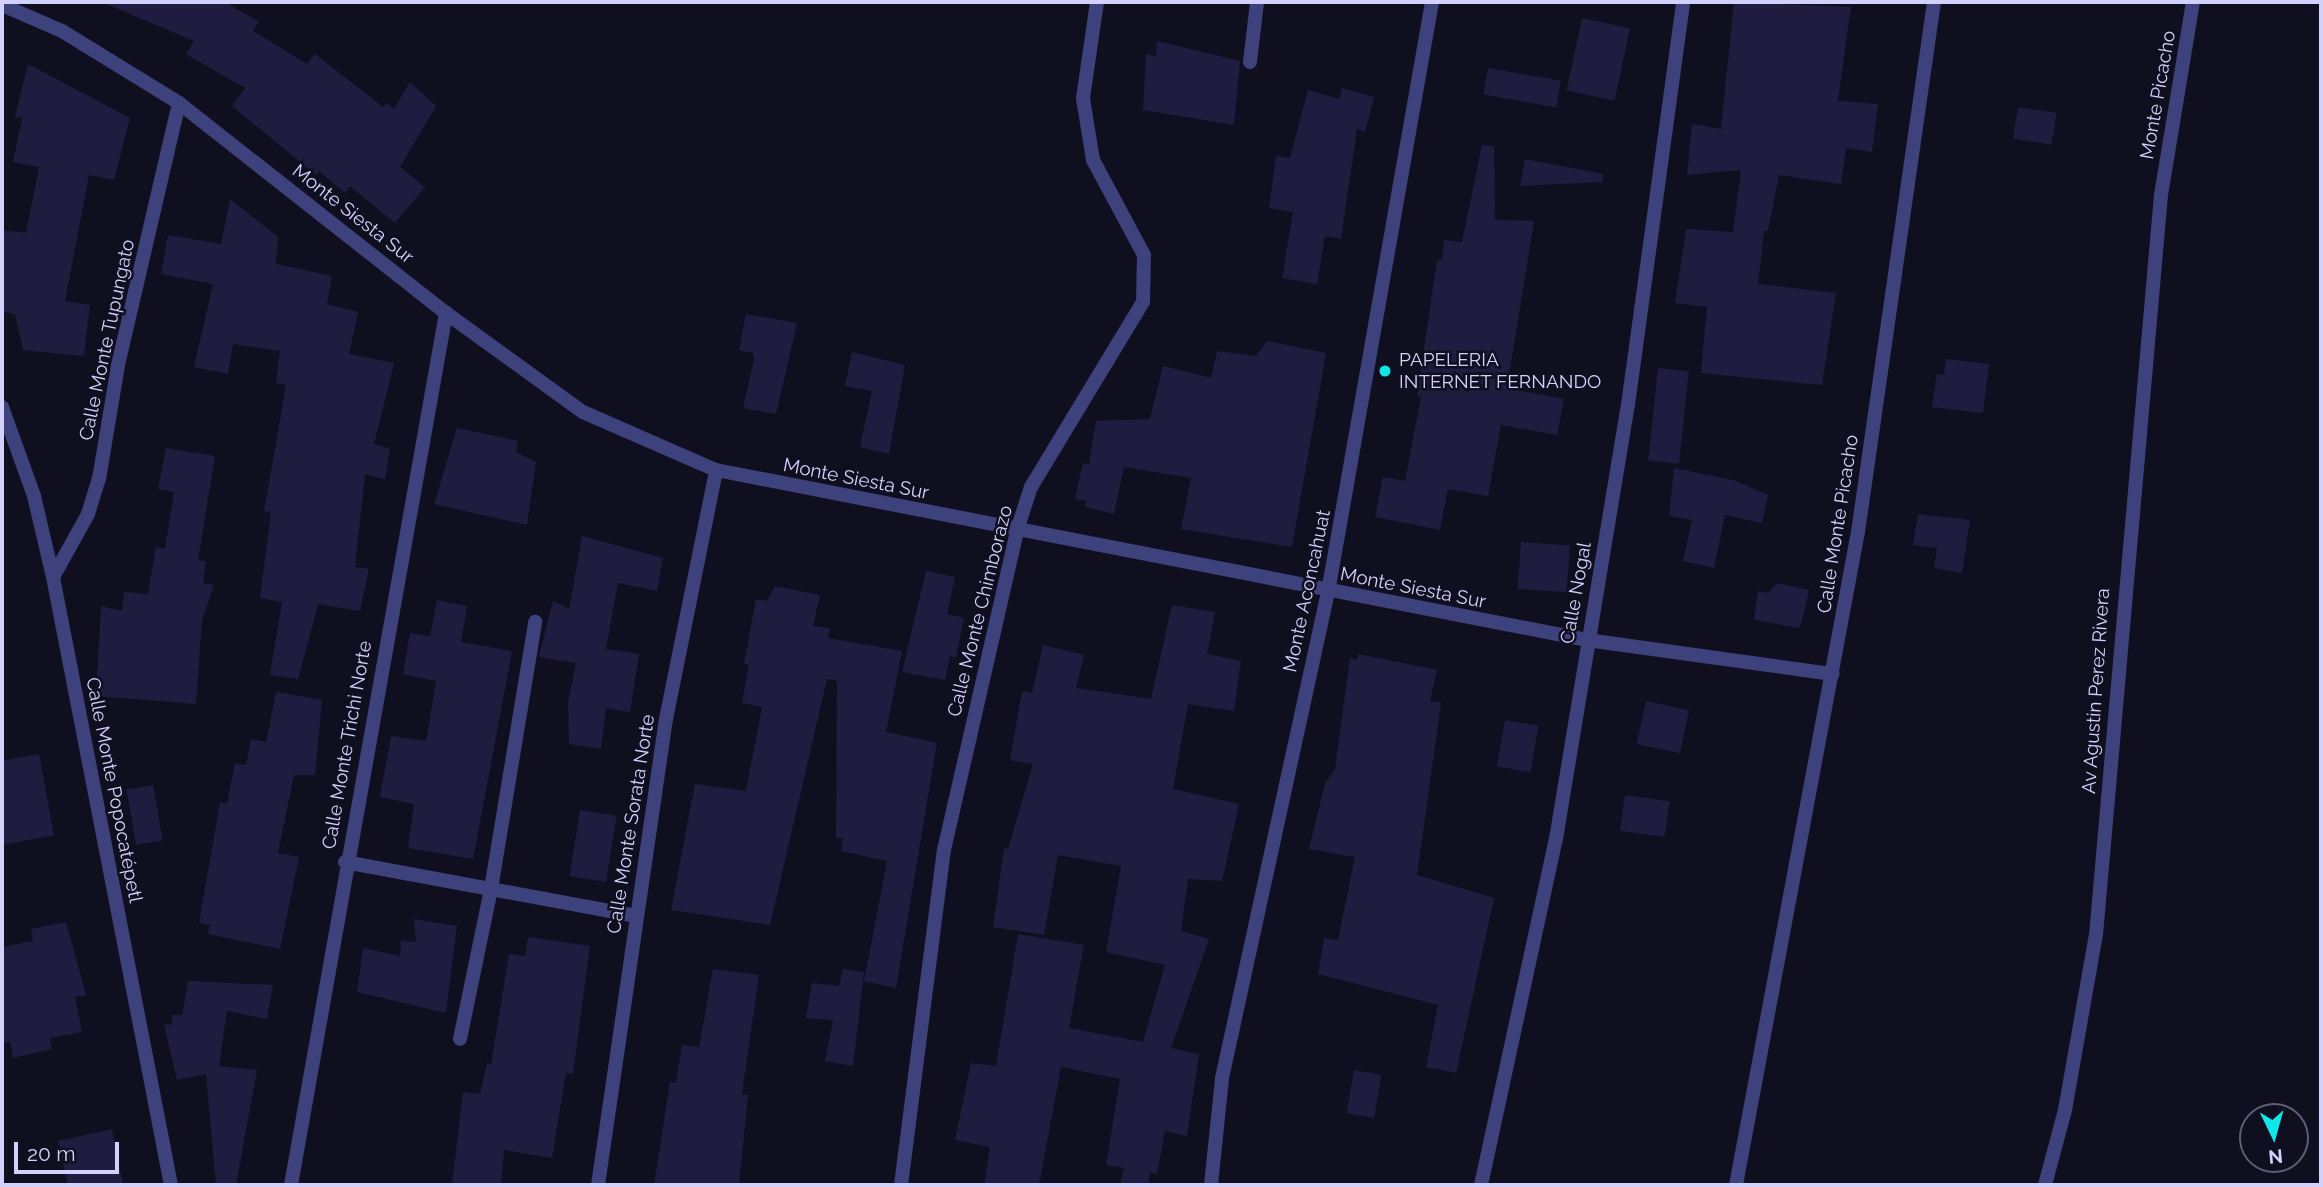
<!DOCTYPE html>
<html>
<head>
<meta charset="utf-8">
<style>
	body { margin:0 }
	#map { position:relative; width:2323px; height:1187px; overflow:hidden; background:#100f20; font-family:Raleway,sans-serif }
	div>[style] { position:absolute }
	[style*='--x'] { left:calc(var(--x)*1px); top:calc(var(--y)*1px); width:calc(var(--w)*1px); rotate:calc(var(--a)*1deg) }
	.building>* { inset:0; background:#201c40; transform-origin:0 0 }
	.minor>* { height:14px; margin:-7px; padding:0 7px; transform-origin:7px; border-radius:7px; background:#3d417c }
	.dots>* { width:19px; height:19px; translate:-50% -50%; box-sizing:border-box; border:4px solid #100f20; border-radius:50% }
	span { translate:-50% -50%; white-space:nowrap; text-align:center; line-height:1.15; -webkit-text-stroke:5px #100f20; paint-order:stroke }
	.street-label { font-size:19px; color:#d2d1fc }
	.poi-label { font-size:19px; color:#d2d1fc }
	.left { translate:0 -50%; text-align:left }
	.frame { position:absolute; inset:0; border:4px solid #d2d1fc; pointer-events:none }
	.north { position:absolute; left:2239px; top:1103px; width:70px; height:70px; box-sizing:border-box; background:#100f20; border:2px solid #5e5d78; border-radius:50%; rotate:175deg; font-size:19px; font-weight:700; line-height:28px; text-align:center; color:#d2d1fc }
	.north::after { content:''; display:block; margin:auto; width:24px; height:32px; background:#11e7e8; clip-path:polygon(50% 0,100% 100%,50% 72%,0 100%) }
	.scale { position:absolute; left:14px; top:1142px; width:105px; height:32px; box-sizing:border-box; border:4px solid #d2d1fc; border-top:0; padding-left:9px; font-size:21px; line-height:24px; white-space:nowrap; color:#d2d1fc; -webkit-text-stroke:5px #100f20; paint-order:stroke }
</style>
</head>
<body>
<div id="map">
	<div class="building">
		<div style="clip-path:polygon(102px 2px,225px 2px,259px 22px,253px 31px,307px 64px,315px 54px,383px 107px,386px 103px,394px 109px,410px 82px,436px 106px,400px 167px,425px 187px,395px 223px,350px 186px,345px 193px,319px 171px,316px 175px,232px 106px,245px 88px,186px 54px,194px 41px)"></div>
		<div style="clip-path:polygon(1734px 2px,1851px 7px,1838px 101px,1878px 104px,1872px 152px,1846px 148px,1841px 184px,1779px 175px,1768px 231px,1764px 231px,1758px 284px,1836px 293px,1822px 385px,1701px 373px,1707px 307px,1675px 303px,1686px 229px,1733px 232px,1741px 170px,1687px 175px,1692px 124px,1721px 129px)"></div>
		<div style="left:1582px;top:18px;width:49px;height:74px;rotate:12deg"></div>
		<div style="clip-path:polygon(1157px 41px,1240px 61px,1234px 125px,1143px 110px,1146px 54px,1156px 56px)"></div>
		<div style="clip-path:polygon(28px 64px,130px 118px,114px 180px,89px 175px,65px 301px,90px 305px,84px 356px,23px 350px,15px 314px,2px 311px,2px 230px,26px 233px,39px 167px,13px 162px,22px 118px,15px 117px)"></div>
		<div style="left:1488px;top:68px;width:74px;height:27px;rotate:10deg"></div>
		<div style="clip-path:polygon(1342px 88px,1374px 97px,1365px 132px,1357px 129px,1341px 239px,1325px 236px,1317px 284px,1282px 278px,1293px 212px,1269px 208px,1276px 156px,1290px 158px,1308px 90px,1339px 99px)"></div>
		<div style="left:2018px;top:107px;width:39px;height:32px;rotate:9deg"></div>
		<div style="clip-path:polygon(1482px 145px,1494px 146px,1495px 220px,1534px 221px,1507px 388px,1564px 399px,1557px 435px,1501px 425px,1488px 496px,1448px 489px,1440px 530px,1375px 517px,1383px 477px,1405px 481px,1421px 397px,1417px 396px,1437px 260px,1442px 260px,1444px 240px,1462px 242px)"></div>
		<div style="clip-path:polygon(1525px 159px,1603px 174px,1602px 182px,1520px 186px)"></div>
		<div style="clip-path:polygon(230px 199px,278px 237px,276px 264px,332px 276px,327px 304px,358px 312px,349px 354px,394px 363px,374px 444px,390px 449px,385px 479px,365px 474px,355px 567px,369px 569px,360px 611px,318px 604px,298px 679px,270px 675px,282px 602px,260px 598px,271px 512px,264px 511px,286px 385px,276px 383px,280px 351px,233px 344px,228px 374px,194px 367px,213px 284px,161px 274px,168px 235px,221px 244px)"></div>
		<div style="clip-path:polygon(746px 314px,797px 323px,776px 414px,743px 408px,754px 360px,753px 353px,739px 350px)"></div>
		<div style="clip-path:polygon(1267px 341px,1326px 353px,1292px 547px,1181px 529px,1191px 478px,1124px 467px,1114px 514px,1085px 507px,1086px 501px,1075px 499px,1083px 463px,1089px 464px,1096px 421px,1150px 419px,1163px 366px,1211px 378px,1217px 351px,1256px 356px)"></div>
		<div style="clip-path:polygon(852px 352px,905px 365px,889px 454px,860px 447px,872px 391px,845px 386px)"></div>
		<div style="clip-path:polygon(1946px 359px,1989px 364px,1983px 413px,1932px 407px,1937px 374px,1944px 375px)"></div>
		<div style="left:1658px;top:368px;width:31px;height:93px;rotate:6deg"></div>
		<div style="clip-path:polygon(457px 428px,518px 441px,516px 452px,536px 462px,527px 525px,434px 504px)"></div>
		<div style="clip-path:polygon(166px 448px,215px 456px,198px 560px,206px 562px,203px 583px,214px 585px,202px 620px,196px 704px,96px 696px,101px 606px,122px 611px,124px 592px,148px 594px,156px 547px,165px 549px,174px 492px,158px 489px)"></div>
		<div style="clip-path:polygon(1674px 468px,1733px 480px,1768px 495px,1762px 523px,1725px 515px,1714px 568px,1683px 561px,1692px 520px,1669px 516px)"></div>
		<div style="clip-path:polygon(1918px 514px,1970px 520px,1962px 573px,1934px 568px,1937px 548px,1913px 545px)"></div>
		<div style="clip-path:polygon(582px 536px,663px 558px,657px 591px,618px 583px,606px 649px,639px 654px,630px 712px,606px 708px,601px 749px,569px 744px,568px 702px,576px 663px,539px 657px,553px 601px,569px 609px)"></div>
		<div style="left:1521px;top:542px;width:49px;height:47px;rotate:4deg"></div>
		<div style="clip-path:polygon(926px 571px,955px 577px,947px 614px,964px 618px,956px 658px,950px 656px,945px 680px,902px 672px)"></div>
		<div style="clip-path:polygon(1777px 583px,1809px 590px,1800px 628px,1754px 620px,1758px 591px,1768px 593px)"></div>
		<div style="clip-path:polygon(775px 586px,820px 595px,813px 626px,830px 628px,828px 638px,902px 651px,886px 732px,937px 743px,896px 988px,864px 981px,887px 861px,841px 851px,843px 838px,836px 838px,837px 681px,827px 679px,770px 925px,671px 910px,695px 784px,746px 791px,762px 707px,742px 703px,749px 665px,744px 664px,756px 599px,767px 601px)"></div>
		<div style="clip-path:polygon(437px 600px,467px 606px,461px 642px,512px 651px,473px 859px,408px 848px,414px 804px,380px 797px,391px 736px,426px 741px,436px 681px,403px 674px,410px 633px,430px 636px)"></div>
		<div style="clip-path:polygon(1172px 605px,1215px 612px,1207px 654px,1241px 661px,1234px 711px,1188px 704px,1173px 789px,1239px 804px,1222px 881px,1188px 879px,1181px 931px,1209px 939px,1171px 1048px,1199px 1054px,1187px 1136px,1165px 1131px,1157px 1174px,1150px 1172px,1148px 1185px,1120px 1185px,1124px 1168px,1106px 1165px,1120px 1079px,1061px 1067px,1039px 1185px,984px 1185px,990px 1147px,955px 1140px,971px 1063px,996px 1066px,1018px 934px,1084px 945px,1069px 1028px,1143px 1042px,1165px 965px,1106px 952px,1121px 866px,1058px 855px,1044px 935px,993px 927px,1004px 848px,1008px 849px,1033px 764px,1010px 760px,1022px 691px,1032px 693px,1043px 645px,1084px 655px,1076px 688px,1151px 699px)"></div>
		<div style="clip-path:polygon(1358px 654px,1437px 670px,1430px 701px,1441px 703px,1417px 875px,1494px 898px,1456px 1073px,1426px 1067px,1438px 1005px,1318px 974px,1324px 938px,1338px 940px,1355px 857px,1309px 849px,1325px 783px,1335px 769px,1350px 658px,1357px 660px)"></div>
		<div style="clip-path:polygon(276px 692px,322px 700px,315px 775px,294px 775px,278px 853px,299px 857px,280px 949px,208px 934px,210px 925px,199px 923px,220px 802px,227px 804px,235px 763px,246px 765px,251px 739px,266px 742px)"></div>
		<div style="left:1646px;top:701px;width:44px;height:44px;rotate:12deg"></div>
		<div style="left:1505px;top:720px;width:34px;height:47px;rotate:10deg"></div>
		<div style="clip-path:polygon(39px 754px,54px 835px,2px 845px,2px 761px)"></div>
		<div style="left:153px;top:785px;width:56px;height:27px;rotate:80deg"></div>
		<div style="left:1625px;top:795px;width:45px;height:36px;rotate:8deg"></div>
		<div style="left:580px;top:810px;width:37px;height:67px;rotate:9deg"></div>
		<div style="clip-path:polygon(414px 919px,457px 926px,446px 1013px,357px 992px,363px 948px,400px 956px,401px 941px,416px 942px)"></div>
		<div style="clip-path:polygon(66px 922px,86px 995px,75px 997px,82px 1032px,50px 1038px,52px 1049px,13px 1058px,10px 1042px,2px 1044px,2px 947px,33px 941px,31px 929px)"></div>
		<div style="clip-path:polygon(528px 937px,590px 946px,573px 1074px,566px 1073px,552px 1158px,504px 1150px,501px 1185px,452px 1185px,463px 1092px,480px 1094px,487px 1063px,491px 1064px,509px 954px,525px 956px)"></div>
		<div style="clip-path:polygon(713px 969px,759px 975px,742px 1094px,748px 1095px,739px 1185px,654px 1185px,670px 1082px,676px 1083px,682px 1045px,699px 1047px)"></div>
		<div style="clip-path:polygon(843px 969px,864px 972px,853px 1066px,825px 1061px,833px 1020px,806px 1018px,812px 983px,839px 986px)"></div>
		<div style="clip-path:polygon(188px 981px,273px 985px,267px 1019px,227px 1011px,219px 1066px,257px 1070px,236px 1185px,216px 1185px,206px 1074px,177px 1080px,164px 1024px,172px 1025px,172px 1015px,182px 1015px)"></div>
		<div style="left:1354px;top:1070px;width:28px;height:44px;rotate:10deg"></div>
		<div style="clip-path:polygon(112px 1129px,123px 1185px,68px 1185px,58px 1141px)"></div>
	</div>
	<div class="minor">
		<div style="--x:2;--y:5;--w:65;--a:23.4"></div>
		<div style="--x:62;--y:31;--w:137;--a:31.6"></div>
		<div style="--x:179;--y:103;--w:340;--a:38.2"></div>
		<div style="--x:446;--y:313;--w:169;--a:35.9"></div>
		<div style="--x:583;--y:412;--w:145;--a:23.6"></div>
		<div style="--x:716;--y:470;--w:887;--a:11.04"></div>
		<div style="--x:1587;--y:640;--w:248;--a:7.9"></div>
		<div style="--x:1250;--y:62;--w:60;--a:-83.3"></div>
		<div style="--x:2;--y:407;--w:95;--a:70.2"></div>
		<div style="--x:34;--y:496;--w:83;--a:76.8"></div>
		<div style="--x:53;--y:577;--w:619;--a:79.02"></div>
		<div style="--x:53;--y:577;--w:72;--a:-60.9"></div>
		<div style="--x:88;--y:514;--w:37;--a:-73"></div>
		<div style="--x:99;--y:479;--w:116;--a:-80.5"></div>
		<div style="--x:118;--y:365;--w:269;--a:-76.9"></div>
		<div style="--x:345;--y:862;--w:296;--a:10.5"></div>
		<div style="--x:460;--y:1039;--w:153;--a:-78.3"></div>
		<div style="--x:491;--y:889;--w:271;--a:-80.6"></div>
		<div style="--x:291;--y:1185;--w:886;--a:-79.92"></div>
		<div style="--x:598;--y:1185;--w:471;--a:-81.7"></div>
		<div style="--x:666;--y:719;--w:254;--a:-78.6"></div>
		<div style="--x:901;--y:1185;--w:338;--a:-82.7"></div>
		<div style="--x:944;--y:850;--w:328;--a:-77.1"></div>
		<div style="--x:1017;--y:530;--w:45;--a:-72"></div>
		<div style="--x:1031;--y:487;--w:216;--a:-58.8"></div>
		<div style="--x:1143;--y:302;--w:47;--a:-88.8"></div>
		<div style="--x:1144;--y:255;--w:108;--a:-118.2"></div>
		<div style="--x:1093;--y:160;--w:63;--a:-99.2"></div>
		<div style="--x:1083;--y:98;--w:97;--a:-81.7"></div>
		<div style="--x:1211;--y:1185;--w:108;--a:-84.1"></div>
		<div style="--x:1222;--y:1078;--w:497;--a:-77.7"></div>
		<div style="--x:1328;--y:592;--w:599;--a:-80"></div>
		<div style="--x:1481;--y:1185;--w:354;--a:-77.8"></div>
		<div style="--x:1556;--y:839;--w:440;--a:-80.6"></div>
		<div style="--x:1628;--y:405;--w:407;--a:-82.2"></div>
		<div style="--x:1736;--y:1185;--w:664;--a:-79.42"></div>
		<div style="--x:1858;--y:532;--w:535;--a:-81.84"></div>
		<div style="--x:2045;--y:1185;--w:78;--a:-75.1"></div>
		<div style="--x:2065;--y:1110;--w:178;--a:-80"></div>
		<div style="--x:2096;--y:935;--w:743;--a:-84.98"></div>
		<div style="--x:2161;--y:195;--w:196;--a:-80.6"></div>
	</div>
	<div class="dots">
		<div style="left:1385px;top:371px;background:#11e7e8"></div>
	</div>
	<div class="street-label">
		<span style="left:2158px;top:95px;rotate:-80deg">Monte Picacho</span>
		<span style="left:353px;top:214px;rotate:38deg">Monte Siesta Sur</span>
		<span style="left:107px;top:340px;rotate:-78deg">Calle Monte Tupungato</span>
		<span style="left:856px;top:479px;rotate:11deg">Monte Siesta Sur</span>
		<span style="left:1838px;top:524px;rotate:-81deg">Calle Monte Picacho</span>
		<span style="left:1413px;top:588px;rotate:11deg">Monte Siesta Sur</span>
		<span style="left:1307px;top:591px;rotate:-78deg">Monte Aconcahuat</span>
		<span style="left:1576px;top:593px;rotate:-80deg">Calle Nogal</span>
		<span style="left:980px;top:611px;rotate:-76deg">Calle Monte Chimborazo</span>
		<span style="left:2096px;top:691px;rotate:-86deg">Av Agustin Perez Rivera</span>
		<span style="left:347px;top:745px;rotate:-80deg">Calle Monte Trichi Norte</span>
		<span style="left:114px;top:790px;rotate:79deg">Calle Monte Popocatépetl</span>
		<span style="left:631px;top:824px;rotate:-81deg">Calle Monte Sorata Norte</span>
	</div>
	<div class="poi-label">
		<span class="left" style="left:1399px;top:371px">PAPELERIA<br>INTERNET FERNANDO</span>
	</div>
	<div class="frame"></div>
	<div class="north">N</div>
	<div class="scale">20 m</div>
</div>
</body>
</html>
